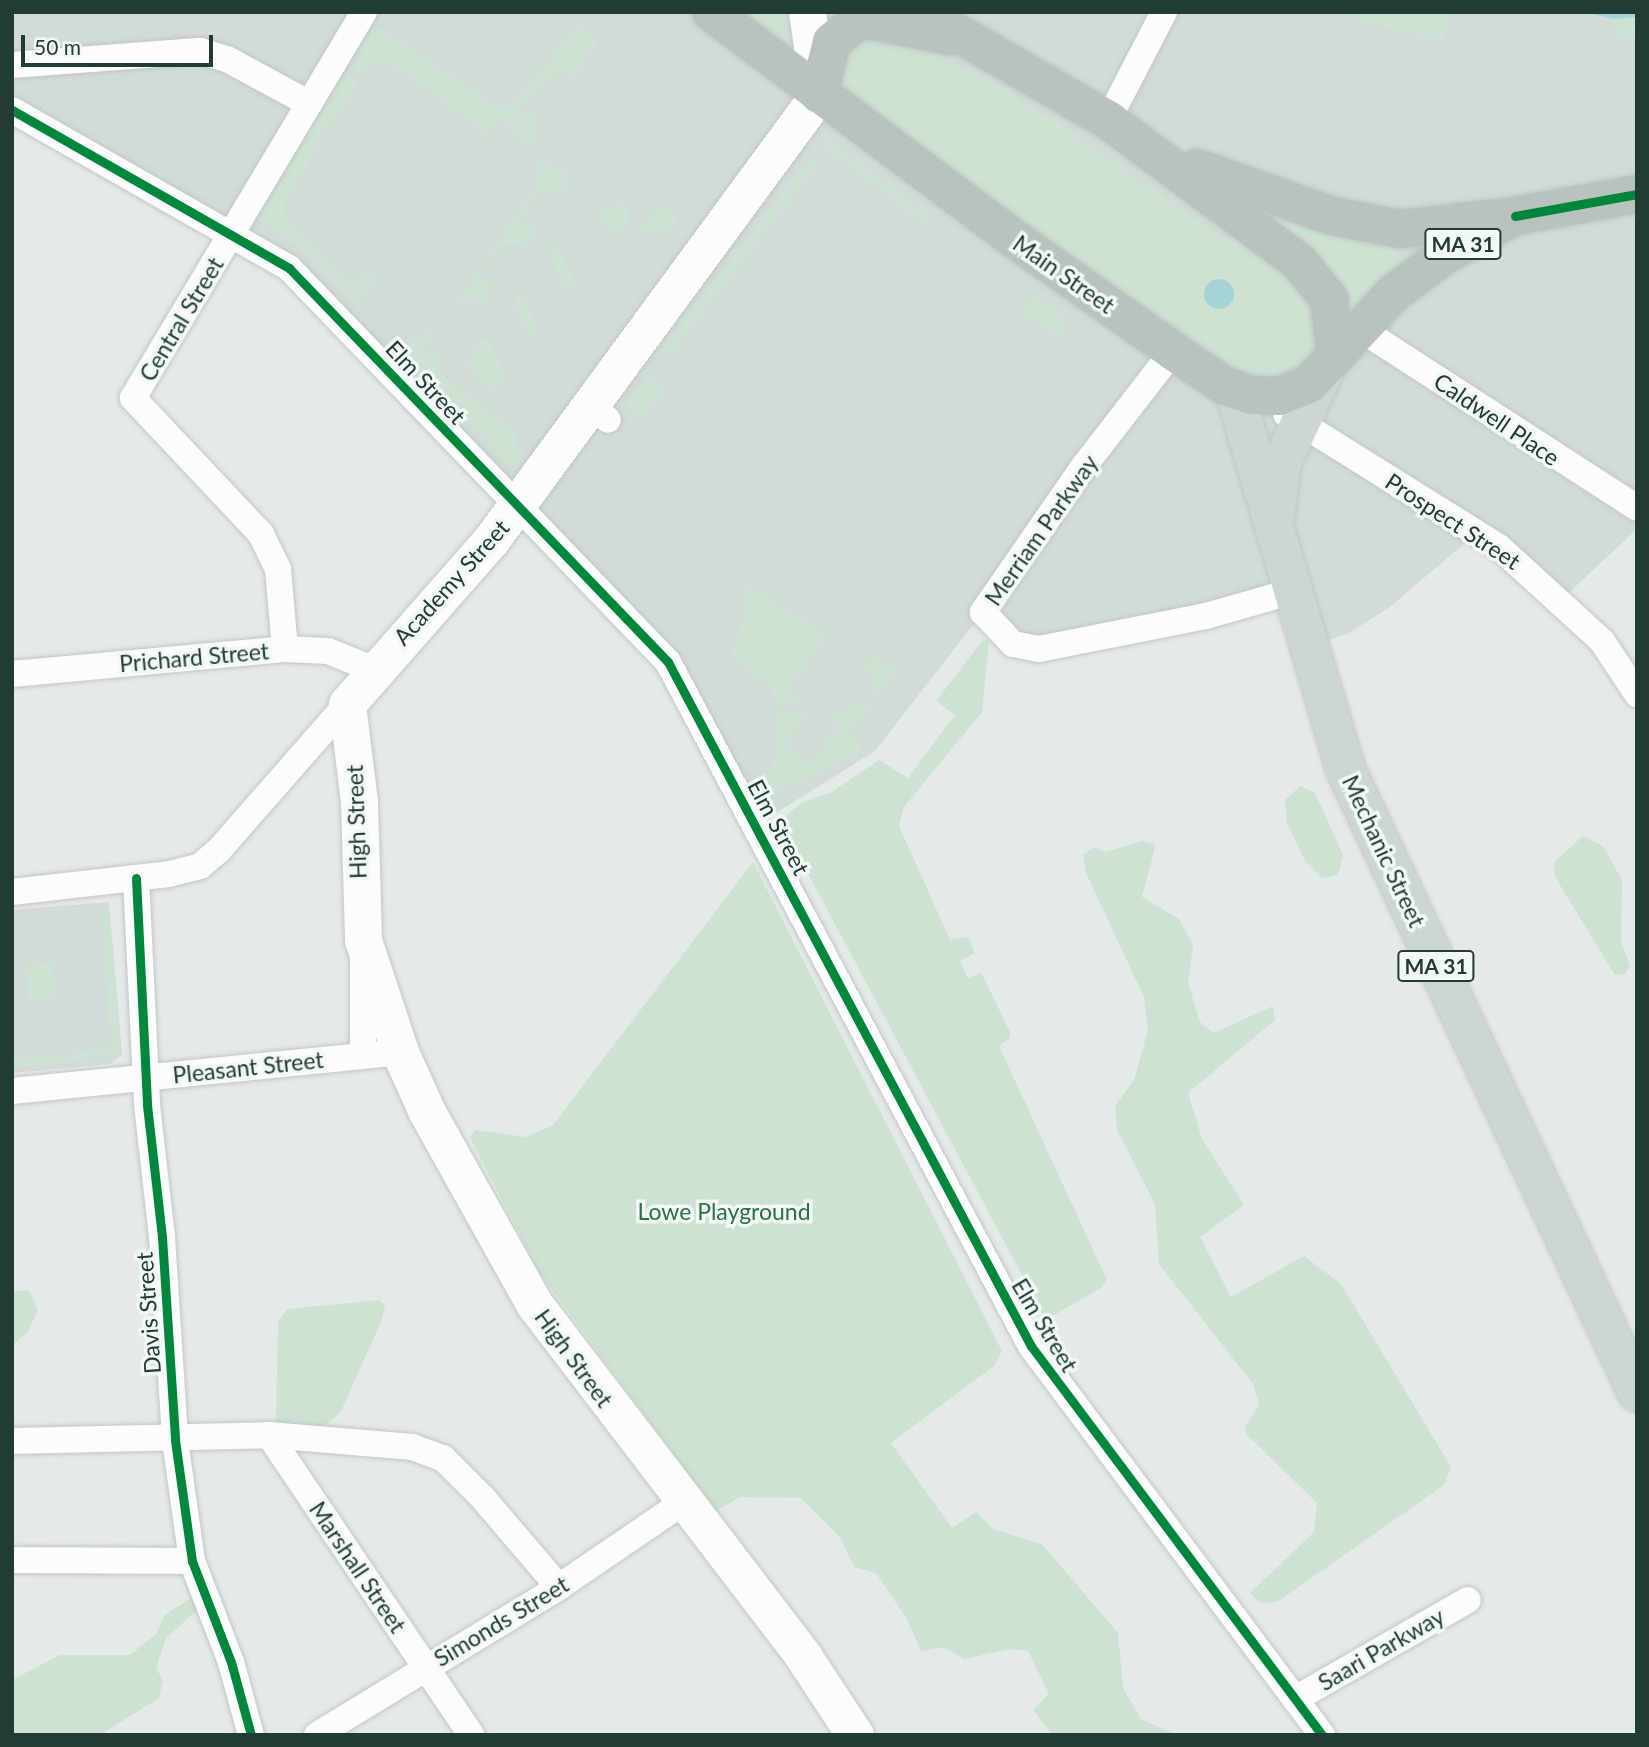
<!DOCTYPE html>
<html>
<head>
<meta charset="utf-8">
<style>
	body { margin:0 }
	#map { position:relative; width:1649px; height:1747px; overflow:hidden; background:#e4eae7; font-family:Lato,sans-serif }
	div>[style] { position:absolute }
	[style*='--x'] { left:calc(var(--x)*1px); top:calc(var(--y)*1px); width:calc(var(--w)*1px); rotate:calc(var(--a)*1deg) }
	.built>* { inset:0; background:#d2dbd6 }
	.green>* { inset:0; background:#cde2d2; transform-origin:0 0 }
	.round { border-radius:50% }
	.water>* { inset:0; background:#a6d4d6 }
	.roads { filter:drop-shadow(0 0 2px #c1c7c4) drop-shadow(0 0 2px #c1c7c4) }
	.street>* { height:26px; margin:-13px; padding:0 13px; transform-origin:13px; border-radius:13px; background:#fbfcfb }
	.secondary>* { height:37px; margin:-18.5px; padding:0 18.5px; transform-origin:18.5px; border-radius:18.5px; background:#fbfcfb }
	.primary>* { height:38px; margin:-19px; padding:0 19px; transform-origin:19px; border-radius:19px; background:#ced6d3 }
	.highway>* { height:38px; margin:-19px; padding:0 19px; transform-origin:19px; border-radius:19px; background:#bac2c0 }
	.cycleway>* { height:9px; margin:-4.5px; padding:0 4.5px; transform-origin:4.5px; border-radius:4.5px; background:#00873e }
	span { translate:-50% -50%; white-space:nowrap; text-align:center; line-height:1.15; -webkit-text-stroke:7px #f2f8f5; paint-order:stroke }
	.shield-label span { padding:2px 5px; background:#f2f8f5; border:2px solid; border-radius:5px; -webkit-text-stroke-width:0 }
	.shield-label { font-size:21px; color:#223c33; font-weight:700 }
	.street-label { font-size:23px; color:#223c33 }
	.park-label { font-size:23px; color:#2e7142 }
	.frame { position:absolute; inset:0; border:14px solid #223c33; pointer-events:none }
	.scale { position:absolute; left:21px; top:35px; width:192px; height:32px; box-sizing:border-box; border:4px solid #223c33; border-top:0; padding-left:9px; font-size:21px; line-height:24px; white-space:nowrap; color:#223c33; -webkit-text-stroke:5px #f2f8f5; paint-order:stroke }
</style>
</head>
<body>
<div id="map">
	<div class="built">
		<div style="clip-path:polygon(12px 12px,1582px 12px,1614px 19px,1637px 17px,1637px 529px,1561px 600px,1472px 537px,1390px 607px,1347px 634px,1308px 646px,1294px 591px,1039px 649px,983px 612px,875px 751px,757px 825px,682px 686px,329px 307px,12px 110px)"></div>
		<div style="clip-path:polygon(109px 902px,122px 1055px,110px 1064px,12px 1073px,12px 910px)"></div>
	</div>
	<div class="green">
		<div style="clip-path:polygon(749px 12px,796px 12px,794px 40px,786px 41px)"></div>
		<div style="clip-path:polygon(1349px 12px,1450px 12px,1444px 40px,1376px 26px)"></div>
		<div style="clip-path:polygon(1637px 17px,1637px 38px,1616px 38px,1614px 19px)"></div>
		<div style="clip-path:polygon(374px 25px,505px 112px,578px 26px,598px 42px,572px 79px,559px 69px,507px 125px,499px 120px,477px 146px,483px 131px,382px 57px,362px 74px,350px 65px)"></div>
		<div style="clip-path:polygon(888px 32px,994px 81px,1037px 113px,1056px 117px,1070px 134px,1228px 240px,1240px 238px,1279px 267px,1313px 309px,1315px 338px,1304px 359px,1276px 376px,1243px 372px,939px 163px,846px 84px,843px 74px,850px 42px)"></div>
		<div style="clip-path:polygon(346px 71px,358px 79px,356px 90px,316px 141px,319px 148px,284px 203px,287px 220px,354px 286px,368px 269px,374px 269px,375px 280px,356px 304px,311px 257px,258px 219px)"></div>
		<div class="round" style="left:513px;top:115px;width:26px;height:26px"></div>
		<div style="clip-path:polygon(828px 139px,929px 216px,924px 224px,821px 144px)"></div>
		<div style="left:810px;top:158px;width:11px;height:243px;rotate:38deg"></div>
		<div style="clip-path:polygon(547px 160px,568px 174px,565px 187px,559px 192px,541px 191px,516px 223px,533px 227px,535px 232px,525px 244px,502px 244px,476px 278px,494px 285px,484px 301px,456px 303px,535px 189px,539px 164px)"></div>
		<div style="clip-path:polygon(625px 203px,630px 214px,625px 226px,617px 234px,611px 233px,595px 211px)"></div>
		<div style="clip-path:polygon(659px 204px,678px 218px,665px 236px,641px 228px)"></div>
		<div style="clip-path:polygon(1260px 210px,1395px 246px,1405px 262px,1352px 308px)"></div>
		<div style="clip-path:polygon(555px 242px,576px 282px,569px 292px,550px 256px)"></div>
		<div style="clip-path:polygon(518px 291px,540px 331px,533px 342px,513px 306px)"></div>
		<div style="clip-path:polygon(1034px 295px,1064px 316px,1066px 326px,1058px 339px,1022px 312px)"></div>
		<div style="clip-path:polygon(440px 324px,419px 353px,443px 358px,440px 371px,447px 379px,518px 435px,516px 444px,526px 453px,516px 467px,507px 464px,404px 353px,415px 336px)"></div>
		<div style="clip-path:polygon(489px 339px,507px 378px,489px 391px,468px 371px,465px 363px,479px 341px)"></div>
		<div style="clip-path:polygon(647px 377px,664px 390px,643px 419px,629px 410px,627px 402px)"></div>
		<div style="clip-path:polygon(750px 586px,826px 635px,787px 692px,808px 707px,777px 705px,770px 688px,731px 654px,748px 605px,740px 599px)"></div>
		<div style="clip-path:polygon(989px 640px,982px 712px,904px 807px,899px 826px,950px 940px,968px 937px,975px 953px,960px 961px,968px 979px,981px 972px,1010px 1032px,1010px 1038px,999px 1046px,1107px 1280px,1102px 1287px,1046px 1320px,780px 821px,801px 803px,832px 792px,879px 760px,908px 778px,955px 715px,936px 701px,982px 641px)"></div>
		<div style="clip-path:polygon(874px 654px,896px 670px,876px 697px,870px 674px,862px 671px)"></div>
		<div style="clip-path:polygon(853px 700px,870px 704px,849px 733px,861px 743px,861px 750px,822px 774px,765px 793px,757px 777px,773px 766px,777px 712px,807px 713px,784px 746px,811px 765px,836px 729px,831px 715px,834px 710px,843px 715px)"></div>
		<div style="clip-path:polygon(1300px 786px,1315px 793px,1343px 855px,1338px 875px,1322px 878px,1305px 861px,1287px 823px,1285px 800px)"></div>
		<div style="clip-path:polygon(1583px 836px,1603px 846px,1622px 880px,1621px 941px,1630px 966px,1625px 974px,1615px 975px,1555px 877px,1554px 862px)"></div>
		<div style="clip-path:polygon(1142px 841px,1156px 844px,1142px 897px,1179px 919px,1193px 945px,1188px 983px,1200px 1022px,1214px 1033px,1273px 1006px,1275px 1020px,1188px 1093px,1202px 1139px,1244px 1205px,1200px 1237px,1231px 1297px,1304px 1256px,1341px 1284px,1451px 1467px,1444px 1485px,1277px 1602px,1261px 1603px,1250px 1593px,1314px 1532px,1317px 1503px,1246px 1434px,1245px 1427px,1259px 1404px,1253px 1384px,1159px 1264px,1155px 1204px,1117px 1130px,1115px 1106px,1134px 1080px,1148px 1030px,1144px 997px,1086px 873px,1083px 855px,1094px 847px,1106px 852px)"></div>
		<div style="clip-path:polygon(753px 862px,1002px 1351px,994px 1366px,891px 1443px,952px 1528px,976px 1512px,993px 1529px,1042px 1544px,1118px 1633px,1123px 1688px,1141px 1719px,1176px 1735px,1053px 1735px,1033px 1710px,1049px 1694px,1028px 1651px,1010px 1649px,964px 1659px,944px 1647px,921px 1651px,907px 1619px,876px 1573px,854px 1567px,840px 1537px,801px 1498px,740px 1497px,716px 1511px,539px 1272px,470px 1137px,475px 1130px,526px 1137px,553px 1125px)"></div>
		<div style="clip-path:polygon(109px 906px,121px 1044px,117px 1055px,12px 1068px,12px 1059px,111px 1049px,101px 908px)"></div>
		<div style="left:52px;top:962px;width:36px;height:28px;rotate:81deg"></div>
		<div style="clip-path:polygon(29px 1290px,38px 1310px,27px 1333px,12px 1345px,12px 1292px)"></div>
		<div style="clip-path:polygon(379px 1300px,385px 1306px,381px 1322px,340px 1413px,323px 1427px,276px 1426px,278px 1322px,287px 1309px)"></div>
		<div style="clip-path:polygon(191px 1598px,198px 1609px,166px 1638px,156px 1668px,163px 1680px,159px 1698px,100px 1735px,12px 1735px,12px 1680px,60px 1655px,130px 1655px,156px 1634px,165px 1615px)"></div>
	</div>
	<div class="water">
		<div style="clip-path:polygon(1582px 12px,1637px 12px,1637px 17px,1614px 19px)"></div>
		<div class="round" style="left:1204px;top:279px;width:30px;height:30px"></div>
	</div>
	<div class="roads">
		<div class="street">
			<div style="--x:12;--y:65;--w:189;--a:-4.3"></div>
			<div style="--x:200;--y:51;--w:28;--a:17"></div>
			<div style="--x:227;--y:59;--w:92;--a:28.5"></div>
			<div style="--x:12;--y:110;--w:319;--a:29.7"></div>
			<div style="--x:289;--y:268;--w:547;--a:46.11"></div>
			<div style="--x:668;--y:662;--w:774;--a:62.05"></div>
			<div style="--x:1031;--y:1346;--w:486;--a:53.2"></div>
			<div style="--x:1108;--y:120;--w:122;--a:-62.6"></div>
			<div style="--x:1359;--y:328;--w:331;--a:32.9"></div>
			<div style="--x:1173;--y:351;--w:145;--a:127.7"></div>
			<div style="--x:1084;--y:466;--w:178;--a:124.7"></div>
			<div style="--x:983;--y:612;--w:44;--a:46.8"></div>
			<div style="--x:1013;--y:644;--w:26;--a:11"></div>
			<div style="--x:1039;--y:649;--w:170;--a:-11.2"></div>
			<div style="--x:1206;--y:616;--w:91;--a:-15.9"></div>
			<div style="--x:591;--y:407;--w:21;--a:37"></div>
			<div style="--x:1286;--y:414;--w:251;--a:32"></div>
			<div style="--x:1499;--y:547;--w:139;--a:42.4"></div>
			<div style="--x:1602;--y:641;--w:64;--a:56.6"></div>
			<div style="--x:285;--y:649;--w:80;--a:-95"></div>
			<div style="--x:278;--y:569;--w:39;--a:-116"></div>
			<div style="--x:261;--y:534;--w:187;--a:-133.3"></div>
			<div style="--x:133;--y:398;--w:450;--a:-59.1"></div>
			<div style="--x:12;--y:674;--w:274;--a:-5.2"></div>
			<div style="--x:285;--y:649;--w:43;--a:2.7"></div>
			<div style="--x:328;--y:651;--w:48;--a:21.8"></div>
			<div style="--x:136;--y:878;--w:227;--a:87.2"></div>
			<div style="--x:147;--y:1105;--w:133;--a:83.5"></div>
			<div style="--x:162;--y:1237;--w:203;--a:86.3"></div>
			<div style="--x:175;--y:1440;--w:122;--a:82"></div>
			<div style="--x:192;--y:1561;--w:108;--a:68.9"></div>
			<div style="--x:231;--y:1662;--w:76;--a:74.7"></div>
			<div style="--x:12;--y:892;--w:158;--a:-6.5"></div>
			<div style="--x:169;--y:874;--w:32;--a:-14"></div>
			<div style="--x:200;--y:866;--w:25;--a:-40"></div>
			<div style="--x:219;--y:850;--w:194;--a:-48.8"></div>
			<div style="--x:363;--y:962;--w:93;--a:90"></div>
			<div style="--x:12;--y:1091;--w:390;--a:-5.7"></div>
			<div style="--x:269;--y:1435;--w:362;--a:56"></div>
			<div style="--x:12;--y:1441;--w:257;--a:-1.3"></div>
			<div style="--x:269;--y:1435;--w:144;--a:4.8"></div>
			<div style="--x:412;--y:1447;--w:33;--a:20"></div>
			<div style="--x:443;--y:1458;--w:55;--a:45"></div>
			<div style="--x:482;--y:1497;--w:118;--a:49.5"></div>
			<div style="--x:12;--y:1560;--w:180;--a:0.3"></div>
			<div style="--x:1295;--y:1699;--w:199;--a:-29.8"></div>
			<div style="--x:317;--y:1735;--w:284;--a:-31.4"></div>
			<div style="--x:559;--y:1587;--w:149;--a:-34.3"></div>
		</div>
		<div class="secondary">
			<div style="--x:807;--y:12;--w:83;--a:81.7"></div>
			<div style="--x:819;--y:94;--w:554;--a:126.33"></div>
			<div style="--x:491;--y:540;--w:218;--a:131.3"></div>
			<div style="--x:347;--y:704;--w:99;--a:83"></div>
			<div style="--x:359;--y:802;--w:138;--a:88.3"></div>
			<div style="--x:363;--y:940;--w:118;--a:71.7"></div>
			<div style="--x:400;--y:1052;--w:66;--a:65.8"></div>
			<div style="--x:427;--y:1112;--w:221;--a:60.8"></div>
			<div style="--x:535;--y:1305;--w:442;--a:52.6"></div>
			<div style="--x:803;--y:1656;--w:95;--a:56.6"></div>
		</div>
		<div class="primary">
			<div style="--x:1234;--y:390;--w:394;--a:73.6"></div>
			<div style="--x:1345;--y:768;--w:689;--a:64.92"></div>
			<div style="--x:1276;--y:512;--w:50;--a:-83.2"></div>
			<div style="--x:1282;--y:462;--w:99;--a:-65"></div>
		</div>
		<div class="highway">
			<div style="--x:711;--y:12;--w:369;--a:36.8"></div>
			<div style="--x:1006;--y:233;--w:204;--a:35.2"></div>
			<div style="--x:1173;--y:351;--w:63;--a:33.9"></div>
			<div style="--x:1225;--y:386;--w:28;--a:19"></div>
			<div style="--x:1251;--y:395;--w:28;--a:2"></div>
			<div style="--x:1279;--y:396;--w:32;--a:-22"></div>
			<div style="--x:1309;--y:384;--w:125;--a:-47"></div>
			<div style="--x:1394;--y:293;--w:65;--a:-36.9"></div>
			<div style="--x:1446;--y:254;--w:79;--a:-28.8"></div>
			<div style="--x:921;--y:12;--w:216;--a:30"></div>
			<div style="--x:1108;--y:120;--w:238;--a:36.6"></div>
			<div style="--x:1299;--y:262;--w:48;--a:51"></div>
			<div style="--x:1329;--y:299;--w:52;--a:83.4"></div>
			<div style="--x:819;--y:94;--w:54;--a:-76"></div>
			<div style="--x:832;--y:42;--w:31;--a:-40"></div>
			<div style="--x:856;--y:22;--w:11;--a:-10"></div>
			<div style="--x:867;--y:20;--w:86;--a:10.8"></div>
			<div style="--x:1197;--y:168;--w:143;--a:19.6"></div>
			<div style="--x:1332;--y:216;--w:70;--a:10.7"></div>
			<div style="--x:1401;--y:229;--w:115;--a:-6.5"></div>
			<div style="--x:1515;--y:216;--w:124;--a:-10.2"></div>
		</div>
	</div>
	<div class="cycleway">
		<div style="--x:12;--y:110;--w:319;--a:29.7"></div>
		<div style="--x:289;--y:268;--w:547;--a:46.11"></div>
		<div style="--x:668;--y:662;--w:774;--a:62.05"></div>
		<div style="--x:1031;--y:1346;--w:486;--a:53.2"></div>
		<div style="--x:1515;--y:216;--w:124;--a:-10.2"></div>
		<div style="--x:136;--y:878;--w:227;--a:87.2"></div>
		<div style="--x:147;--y:1105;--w:133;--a:83.5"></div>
		<div style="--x:162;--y:1237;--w:203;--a:86.3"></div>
		<div style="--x:175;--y:1440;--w:122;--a:82"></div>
		<div style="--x:192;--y:1561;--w:108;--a:68.9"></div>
		<div style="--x:231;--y:1662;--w:76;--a:74.7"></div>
	</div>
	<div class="shield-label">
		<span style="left:1463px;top:244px">MA 31</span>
		<span style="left:1436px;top:966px">MA 31</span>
	</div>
	<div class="street-label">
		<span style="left:1064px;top:274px;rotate:35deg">Main Street</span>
		<span style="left:181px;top:319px;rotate:-59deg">Central Street</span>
		<span style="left:426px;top:382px;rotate:47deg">Elm Street</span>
		<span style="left:1497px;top:419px;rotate:34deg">Caldwell Place</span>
		<span style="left:1453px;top:521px;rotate:33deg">Prospect Street</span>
		<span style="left:1041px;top:530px;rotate:-55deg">Merriam Parkway</span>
		<span style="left:451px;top:582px;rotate:-48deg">Academy Street</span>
		<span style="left:194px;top:657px;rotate:-5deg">Prichard Street</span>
		<span style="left:356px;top:822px;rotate:-92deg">High Street</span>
		<span style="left:779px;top:827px;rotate:62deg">Elm Street</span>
		<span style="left:1384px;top:851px;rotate:65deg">Mechanic Street</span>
		<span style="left:248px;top:1067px;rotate:-6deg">Pleasant Street</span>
		<span style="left:148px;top:1313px;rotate:-94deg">Davis Street</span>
		<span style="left:1045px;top:1325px;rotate:59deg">Elm Street</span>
		<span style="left:574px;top:1358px;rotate:54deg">High Street</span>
		<span style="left:358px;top:1567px;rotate:56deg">Marshall Street</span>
		<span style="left:501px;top:1621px;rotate:-31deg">Simonds Street</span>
		<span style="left:1381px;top:1649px;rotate:-30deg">Saari Parkway</span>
	</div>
	<div class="park-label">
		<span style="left:724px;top:1211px">Lowe Playground</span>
	</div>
	<div class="frame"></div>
	<div class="scale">50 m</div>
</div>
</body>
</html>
